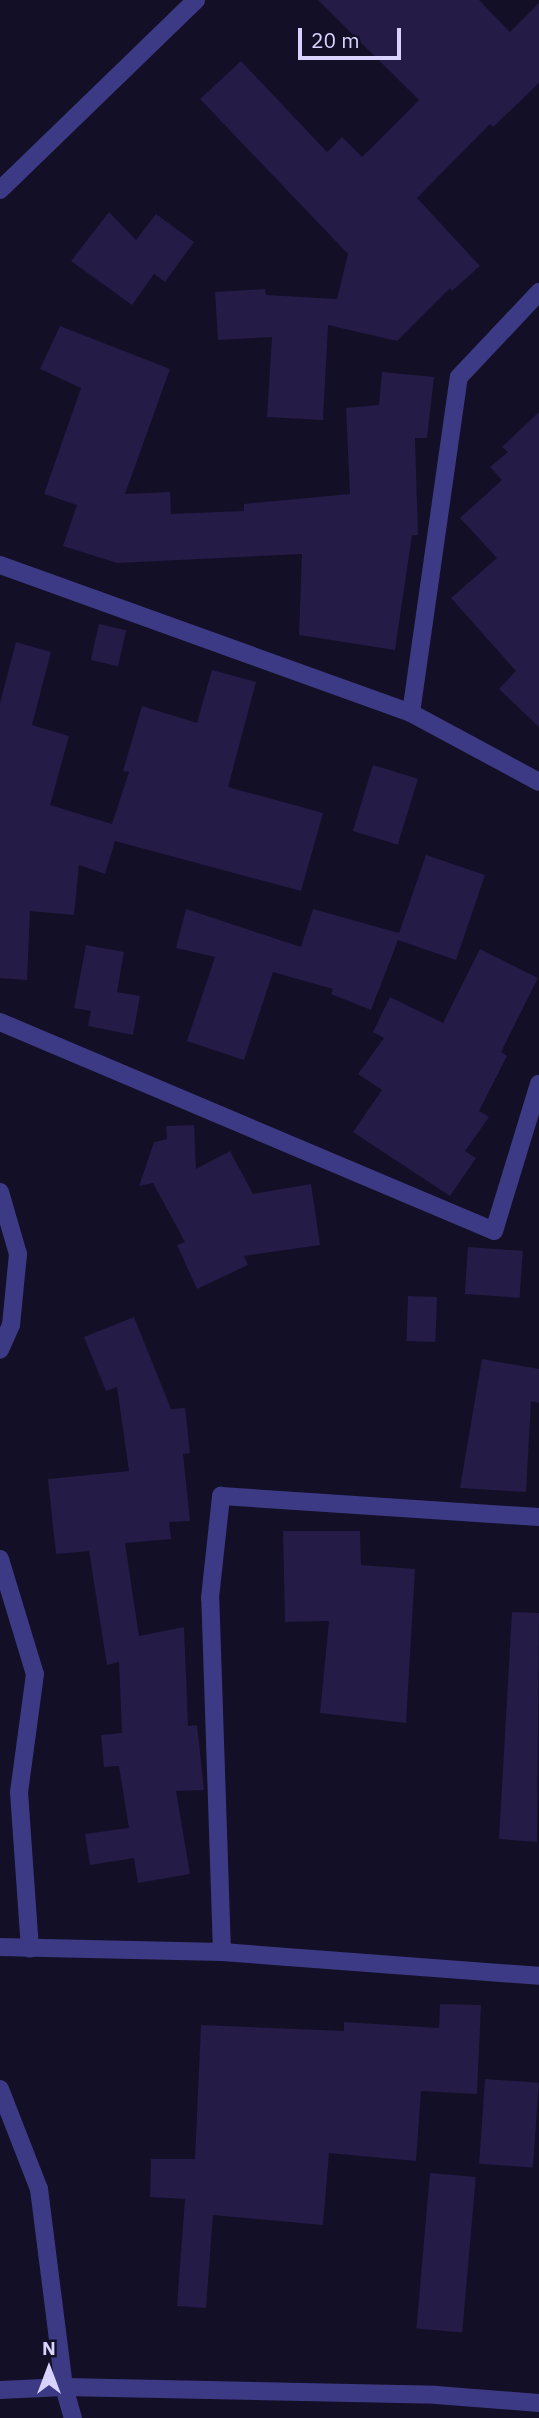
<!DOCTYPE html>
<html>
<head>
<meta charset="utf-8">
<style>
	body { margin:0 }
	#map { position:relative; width:539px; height:2418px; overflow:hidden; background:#130f26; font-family:"IBM Plex Sans",sans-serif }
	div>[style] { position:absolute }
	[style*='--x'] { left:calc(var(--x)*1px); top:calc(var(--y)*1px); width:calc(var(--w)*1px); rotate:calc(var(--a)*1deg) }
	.building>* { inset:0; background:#241b47; transform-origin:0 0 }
	.street>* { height:18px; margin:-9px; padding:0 9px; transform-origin:9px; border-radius:9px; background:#3d3a85 }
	span { translate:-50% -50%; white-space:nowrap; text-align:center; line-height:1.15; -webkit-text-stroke:5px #130f26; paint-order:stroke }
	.north { position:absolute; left:14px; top:2334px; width:70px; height:70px; -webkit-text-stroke:5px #130f26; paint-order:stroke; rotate:0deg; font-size:19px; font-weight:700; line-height:28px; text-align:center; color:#d9d4ff }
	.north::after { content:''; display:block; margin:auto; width:24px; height:32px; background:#d9d4ff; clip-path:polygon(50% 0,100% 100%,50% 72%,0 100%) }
	.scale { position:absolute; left:298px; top:28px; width:103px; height:32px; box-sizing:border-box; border:4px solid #d9d4ff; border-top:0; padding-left:9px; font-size:21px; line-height:24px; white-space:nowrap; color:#d9d4ff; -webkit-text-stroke:5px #130f26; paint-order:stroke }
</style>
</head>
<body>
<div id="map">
	<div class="building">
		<div style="clip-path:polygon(318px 0,479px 0,510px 32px,539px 3px,539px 83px,493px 127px,490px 124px,417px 198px,480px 266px,452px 291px,450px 288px,397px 341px,328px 325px,323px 420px,267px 417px,272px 337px,218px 340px,215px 292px,265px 289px,266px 295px,337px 299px,348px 254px,200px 99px,241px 61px,327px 152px,342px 137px,362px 157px,419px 100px)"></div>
		<div style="clip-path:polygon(109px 212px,136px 240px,156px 214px,194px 242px,165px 282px,154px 274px,132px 305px,71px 261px)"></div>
		<div style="clip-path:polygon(60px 326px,170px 369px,125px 494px,170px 492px,171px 514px,244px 511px,244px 504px,350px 494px,346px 408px,379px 405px,382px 372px,434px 377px,427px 438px,415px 438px,418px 535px,412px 535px,395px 650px,299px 635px,302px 554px,117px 563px,63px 546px,77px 505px,44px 494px,81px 388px,40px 369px)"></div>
		<div style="clip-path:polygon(539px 412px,539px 727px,499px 689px,516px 671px,451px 598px,497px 558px,460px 518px,502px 480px,490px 467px,508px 452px,502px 447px)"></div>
		<div style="left:99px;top:624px;width:28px;height:37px;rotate:13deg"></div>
		<div style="clip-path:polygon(16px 642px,51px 652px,32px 725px,69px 736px,50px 805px,112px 824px,129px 772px,123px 771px,142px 706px,197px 723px,212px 670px,256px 682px,228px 787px,323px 813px,301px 891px,115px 841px,105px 874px,79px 865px,74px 915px,30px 911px,27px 980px,0 978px,0 703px)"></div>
		<div style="left:373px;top:765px;width:47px;height:69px;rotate:17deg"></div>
		<div style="clip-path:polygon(426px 855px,485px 875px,456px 960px,398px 940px,371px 1010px,331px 994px,333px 989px,273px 972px,244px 1060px,187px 1041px,215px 957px,176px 948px,186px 909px,301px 947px,313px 909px,399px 933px)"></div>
		<div style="clip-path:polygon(86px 945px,124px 952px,117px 992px,140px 996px,133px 1035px,88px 1026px,91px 1011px,74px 1008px)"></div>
		<div style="clip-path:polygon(480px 949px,538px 978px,501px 1052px,507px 1056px,479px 1111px,489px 1117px,465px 1151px,476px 1158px,450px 1196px,353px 1132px,382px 1090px,358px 1074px,384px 1038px,373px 1032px,390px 997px,443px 1023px)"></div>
		<div style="clip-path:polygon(194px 1125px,196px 1169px,230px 1151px,253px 1194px,311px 1184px,320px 1245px,244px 1256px,248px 1265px,197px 1289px,177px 1245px,185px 1242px,153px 1183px,139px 1186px,154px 1142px,167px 1139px,166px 1126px)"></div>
		<div style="left:468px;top:1247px;width:55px;height:47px;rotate:4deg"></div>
		<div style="left:408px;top:1296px;width:29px;height:45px;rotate:2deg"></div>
		<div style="clip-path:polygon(134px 1317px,171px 1409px,185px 1408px,190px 1453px,183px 1454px,190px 1521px,169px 1522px,171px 1539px,125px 1543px,139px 1636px,184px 1627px,188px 1726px,197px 1725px,204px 1790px,176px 1791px,190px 1874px,138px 1883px,134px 1858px,90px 1865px,85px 1834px,129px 1828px,119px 1766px,104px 1767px,101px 1735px,122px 1733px,119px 1662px,107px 1665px,89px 1551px,56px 1554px,48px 1479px,129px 1471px,117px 1387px,106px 1391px,84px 1337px)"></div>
		<div style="clip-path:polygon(482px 1359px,539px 1369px,539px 1403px,531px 1401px,526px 1492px,460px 1488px)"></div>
		<div style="clip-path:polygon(283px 1531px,360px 1531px,361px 1565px,415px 1569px,406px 1723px,320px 1713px,329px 1621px,285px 1622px)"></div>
		<div style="clip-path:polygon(512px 1612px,539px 1613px,537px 1842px,499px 1839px)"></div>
		<div style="clip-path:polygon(440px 2004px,481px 2005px,477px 2094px,421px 2091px,416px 2161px,329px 2153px,323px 2225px,213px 2215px,206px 2308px,177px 2306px,185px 2199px,150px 2197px,151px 2159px,195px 2159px,201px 2025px,344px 2031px,344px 2022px,439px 2028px)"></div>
		<div style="left:485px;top:2079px;width:54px;height:85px;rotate:4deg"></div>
		<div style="left:430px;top:2173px;width:46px;height:156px;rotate:5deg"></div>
	</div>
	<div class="street">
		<div style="--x:0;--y:190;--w:273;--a:-44.1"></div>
		<div style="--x:0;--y:565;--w:437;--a:19.8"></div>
		<div style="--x:411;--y:713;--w:145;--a:28.3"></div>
		<div style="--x:411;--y:713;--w:339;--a:-81.9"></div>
		<div style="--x:459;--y:377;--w:117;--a:-46.7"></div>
		<div style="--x:0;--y:1022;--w:536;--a:22.93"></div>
		<div style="--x:494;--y:1231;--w:154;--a:-73"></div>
		<div style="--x:0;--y:1192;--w:65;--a:73.8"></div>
		<div style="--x:18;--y:1254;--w:71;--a:95.6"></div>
		<div style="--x:11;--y:1325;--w:27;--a:114"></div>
		<div style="--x:0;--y:1559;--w:120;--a:73.1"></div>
		<div style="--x:35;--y:1674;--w:119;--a:97.7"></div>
		<div style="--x:19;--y:1792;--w:157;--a:86"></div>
		<div style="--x:0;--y:1947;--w:222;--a:1.3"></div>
		<div style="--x:222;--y:1952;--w:318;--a:4.3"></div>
		<div style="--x:222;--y:1952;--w:354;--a:-91.9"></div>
		<div style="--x:210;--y:1598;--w:103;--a:-83.8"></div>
		<div style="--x:221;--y:1496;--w:319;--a:3.8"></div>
		<div style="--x:0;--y:2089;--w:107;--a:68.7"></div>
		<div style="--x:39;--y:2189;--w:200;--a:82.8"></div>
		<div style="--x:64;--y:2387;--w:32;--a:74"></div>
		<div style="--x:0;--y:2390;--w:64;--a:-2.7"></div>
		<div style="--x:64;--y:2387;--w:372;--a:1.2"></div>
		<div style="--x:436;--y:2395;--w:103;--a:4.4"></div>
	</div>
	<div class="north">N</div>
	<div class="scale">20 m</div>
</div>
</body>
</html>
